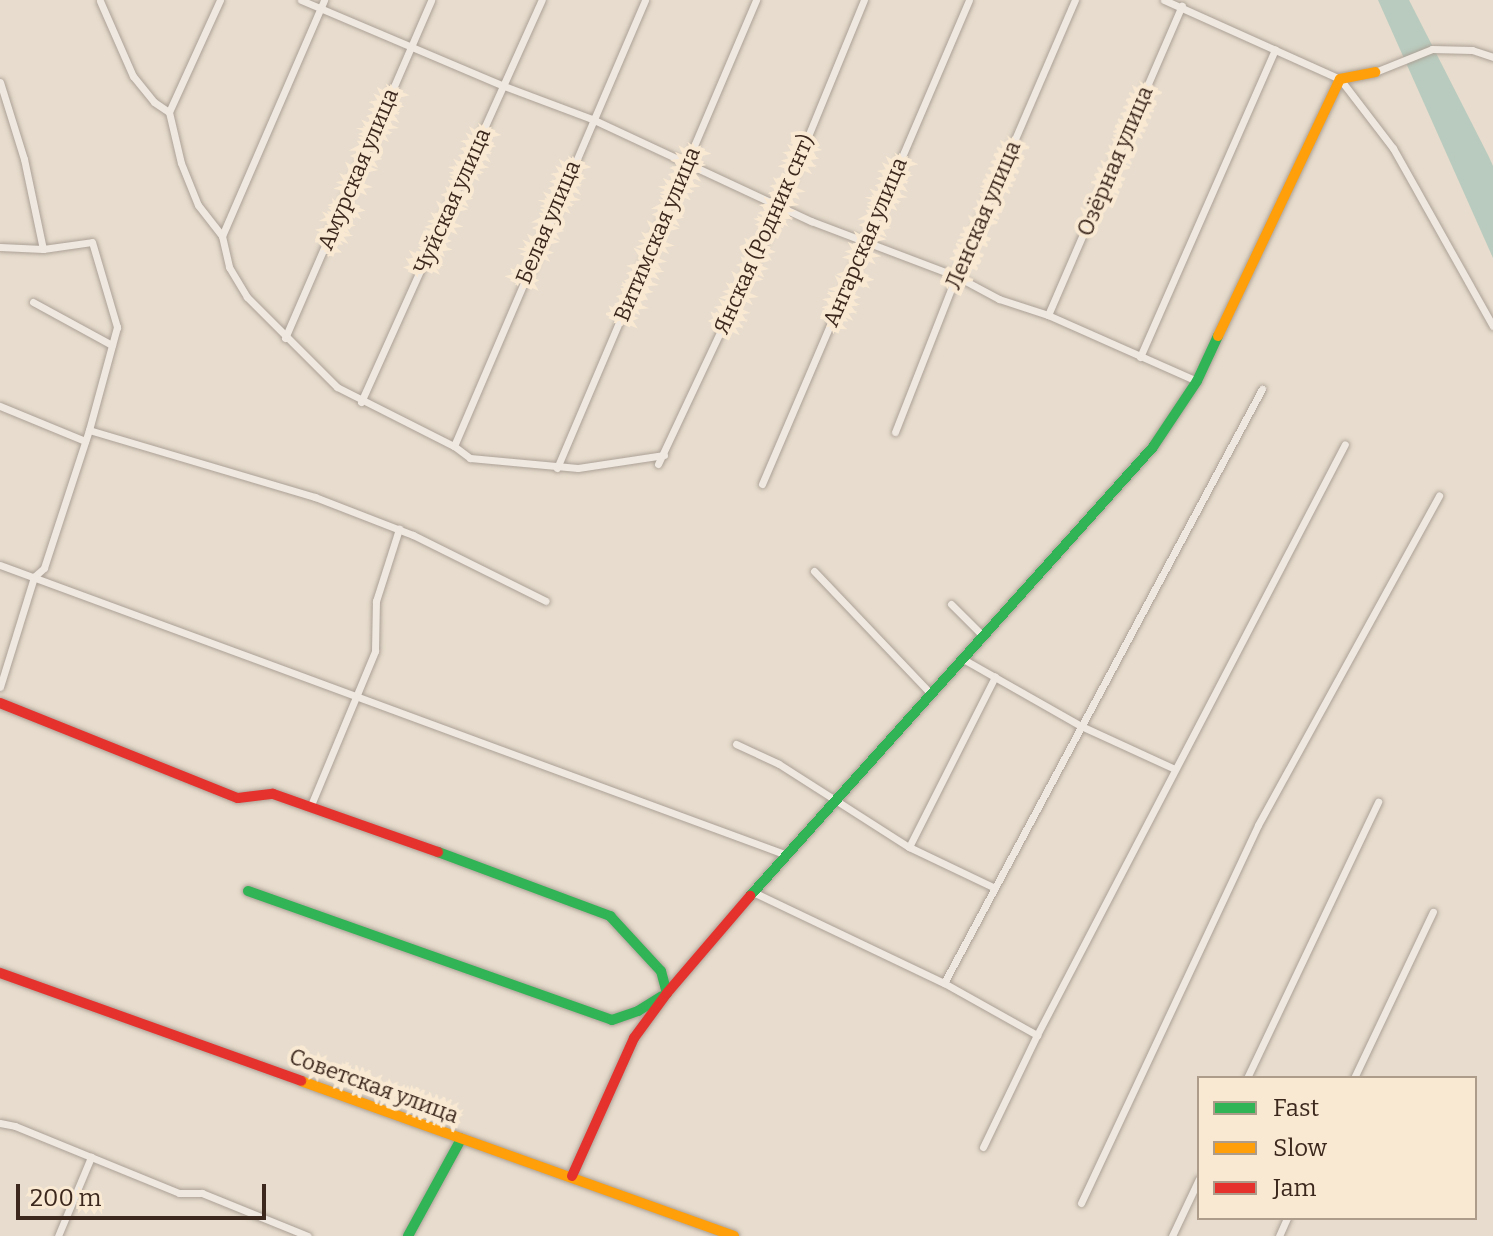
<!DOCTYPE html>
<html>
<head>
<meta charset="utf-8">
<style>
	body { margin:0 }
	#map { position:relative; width:1493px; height:1236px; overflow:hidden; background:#e7dccd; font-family:Bitter,serif }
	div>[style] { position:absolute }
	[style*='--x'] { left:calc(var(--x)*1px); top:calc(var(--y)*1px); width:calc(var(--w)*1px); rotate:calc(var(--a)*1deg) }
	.water>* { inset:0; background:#b9cbbe }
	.roads { filter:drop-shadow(0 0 2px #aca196) drop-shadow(0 0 2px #aca196) }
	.street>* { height:7px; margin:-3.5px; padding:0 3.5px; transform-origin:3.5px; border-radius:3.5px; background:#efe8e0 }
	.fast>* { height:10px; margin:-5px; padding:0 5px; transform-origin:5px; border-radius:5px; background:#30b455 }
	.slow>* { height:10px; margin:-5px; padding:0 5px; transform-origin:5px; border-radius:5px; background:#ff9f0a }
	.jam>* { height:10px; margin:-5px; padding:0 5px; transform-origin:5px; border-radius:5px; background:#e5322d }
	span { translate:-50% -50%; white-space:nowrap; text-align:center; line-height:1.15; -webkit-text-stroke:8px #f9e9d3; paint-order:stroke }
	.street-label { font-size:22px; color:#3d281d }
	.legend { position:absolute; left:1197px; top:1076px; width:280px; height:144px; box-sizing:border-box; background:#f9e9d3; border:2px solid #ae9c8a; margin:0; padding:10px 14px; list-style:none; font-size:24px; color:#3d281d }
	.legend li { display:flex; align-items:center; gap:16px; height:40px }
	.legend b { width:40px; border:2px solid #ae9c8a }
	.scale { position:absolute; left:16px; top:1184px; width:250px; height:36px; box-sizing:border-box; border:4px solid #3d281d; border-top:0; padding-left:10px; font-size:24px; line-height:28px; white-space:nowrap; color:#3d281d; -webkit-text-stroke:6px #f9e9d3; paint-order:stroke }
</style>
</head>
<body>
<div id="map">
	<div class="water">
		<div style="clip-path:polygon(1378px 0,1409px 0,1489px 157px,1493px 166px,1493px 258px)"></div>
	</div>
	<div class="roads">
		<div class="street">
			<div style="--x:301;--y:0;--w:220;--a:23"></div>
			<div style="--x:504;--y:86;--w:94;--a:20.6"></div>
			<div style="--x:592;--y:119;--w:242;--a:25"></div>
			<div style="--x:811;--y:221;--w:155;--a:20.8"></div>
			<div style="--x:956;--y:276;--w:49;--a:28.1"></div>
			<div style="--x:999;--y:299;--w:52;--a:18.1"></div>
			<div style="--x:1048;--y:315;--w:163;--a:23.9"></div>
			<div style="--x:1164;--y:0;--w:193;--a:24.2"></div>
			<div style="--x:1340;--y:79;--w:87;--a:52.5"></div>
			<div style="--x:1393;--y:148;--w:204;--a:60.7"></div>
			<div style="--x:100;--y:1;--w:82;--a:66.3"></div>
			<div style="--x:133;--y:76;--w:33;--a:51"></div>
			<div style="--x:154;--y:102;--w:18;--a:34"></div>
			<div style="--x:169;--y:112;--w:52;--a:76.8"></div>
			<div style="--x:181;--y:163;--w:45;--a:68"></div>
			<div style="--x:198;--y:205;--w:39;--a:52"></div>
			<div style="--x:222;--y:236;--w:32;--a:77"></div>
			<div style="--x:229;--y:267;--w:35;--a:59"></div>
			<div style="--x:247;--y:297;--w:127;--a:45"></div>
			<div style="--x:337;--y:387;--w:131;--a:26.8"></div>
			<div style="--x:454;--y:446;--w:20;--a:37"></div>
			<div style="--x:470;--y:458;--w:108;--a:5.3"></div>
			<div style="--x:578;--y:468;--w:87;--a:-8.6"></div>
			<div style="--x:1375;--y:72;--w:61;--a:-22"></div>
			<div style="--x:1432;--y:49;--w:40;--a:1.4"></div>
			<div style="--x:1472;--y:50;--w:22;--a:18"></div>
			<div style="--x:0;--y:82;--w:81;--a:72.7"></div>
			<div style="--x:24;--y:159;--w:92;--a:78.1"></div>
			<div style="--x:169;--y:112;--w:123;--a:-65.5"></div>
			<div style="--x:222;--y:236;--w:257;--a:-66.6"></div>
			<div style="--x:0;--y:247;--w:43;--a:2.7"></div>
			<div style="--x:43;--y:249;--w:49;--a:-8.1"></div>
			<div style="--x:92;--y:242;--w:89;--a:73.6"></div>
			<div style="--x:117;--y:327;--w:107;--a:105.2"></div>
			<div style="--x:89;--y:430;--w:145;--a:108.1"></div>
			<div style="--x:44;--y:568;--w:13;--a:138"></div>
			<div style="--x:34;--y:577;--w:115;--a:107.2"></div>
			<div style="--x:33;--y:302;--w:90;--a:28.6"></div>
			<div style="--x:1048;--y:315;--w:337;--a:-66.6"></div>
			<div style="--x:285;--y:338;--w:368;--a:-66.6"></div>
			<div style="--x:1140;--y:357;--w:336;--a:-66.3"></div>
			<div style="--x:361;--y:402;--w:441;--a:-65.8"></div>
			<div style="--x:0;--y:406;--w:92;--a:22.4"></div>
			<div style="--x:89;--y:430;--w:236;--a:16.5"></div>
			<div style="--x:315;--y:497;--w:105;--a:21.2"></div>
			<div style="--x:413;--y:535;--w:148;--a:26.4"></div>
			<div style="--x:895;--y:432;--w:168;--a:-68.6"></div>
			<div style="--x:956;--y:276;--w:301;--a:-66.7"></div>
			<div style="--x:454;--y:446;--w:485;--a:-66.8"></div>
			<div style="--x:658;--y:464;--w:284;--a:-64.8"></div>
			<div style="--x:779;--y:207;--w:224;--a:-67.7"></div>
			<div style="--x:557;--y:468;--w:509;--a:-66.96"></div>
			<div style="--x:762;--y:484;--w:526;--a:-66.84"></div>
			<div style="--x:0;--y:565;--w:839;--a:20.23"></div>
			<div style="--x:814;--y:571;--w:171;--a:46.4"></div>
			<div style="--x:951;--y:604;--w:45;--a:45"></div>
			<div style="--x:963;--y:659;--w:136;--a:29.6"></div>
			<div style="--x:1081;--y:726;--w:103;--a:24.6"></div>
			<div style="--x:736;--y:744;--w:47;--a:24.9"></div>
			<div style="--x:779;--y:764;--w:154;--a:32.6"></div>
			<div style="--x:909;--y:847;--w:95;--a:25.5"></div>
			<div style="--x:311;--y:805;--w:167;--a:-67.4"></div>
			<div style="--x:375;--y:651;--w:50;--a:-88.9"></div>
			<div style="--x:376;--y:601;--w:76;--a:-72.3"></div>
			<div style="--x:909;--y:847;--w:191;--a:-63.2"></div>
			<div style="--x:753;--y:892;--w:212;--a:25.5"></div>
			<div style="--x:944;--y:983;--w:107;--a:29.2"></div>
			<div style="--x:944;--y:983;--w:674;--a:-61.84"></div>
			<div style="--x:1247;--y:1078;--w:306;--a:-64.6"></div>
			<div style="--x:1354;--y:1078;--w:184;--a:-64.6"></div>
			<div style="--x:0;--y:1123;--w:15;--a:11"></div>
			<div style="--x:15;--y:1126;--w:177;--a:22.2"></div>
			<div style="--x:179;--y:1193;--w:23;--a:0"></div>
			<div style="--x:202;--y:1193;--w:114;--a:22.1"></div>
			<div style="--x:983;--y:1147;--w:124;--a:-64.3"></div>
			<div style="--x:1037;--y:1035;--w:666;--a:-62.47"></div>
			<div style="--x:1081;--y:1203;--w:417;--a:-64.9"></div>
			<div style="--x:1258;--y:825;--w:376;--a:-61.2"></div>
			<div style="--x:58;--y:1236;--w:86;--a:-67.3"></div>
			<div style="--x:1172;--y:1236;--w:63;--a:-64.7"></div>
			<div style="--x:1279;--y:1236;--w:20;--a:-66"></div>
		</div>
		<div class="fast">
			<div style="--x:438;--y:852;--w:184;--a:20.4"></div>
			<div style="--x:610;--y:916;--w:75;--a:47.2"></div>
			<div style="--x:661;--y:971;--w:23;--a:75"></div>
			<div style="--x:248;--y:891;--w:386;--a:19.5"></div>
			<div style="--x:612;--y:1020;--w:28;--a:-19"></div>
			<div style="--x:638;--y:1011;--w:28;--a:-32"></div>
			<div style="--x:750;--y:896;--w:603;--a:-48.09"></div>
			<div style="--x:1153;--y:447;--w:79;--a:-56.3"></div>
			<div style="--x:1197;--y:381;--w:50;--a:-65"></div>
			<div style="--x:408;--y:1236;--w:111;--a:-61.3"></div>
		</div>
		<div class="slow">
			<div style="--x:1218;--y:336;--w:284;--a:-64.6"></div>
			<div style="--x:1340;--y:79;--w:36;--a:-11"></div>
			<div style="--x:301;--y:1081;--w:460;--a:19.7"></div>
		</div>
		<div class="jam">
			<div style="--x:0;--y:703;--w:256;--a:21.8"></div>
			<div style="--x:238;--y:798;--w:35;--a:-7"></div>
			<div style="--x:273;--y:794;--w:175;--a:19.4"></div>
			<div style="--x:0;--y:973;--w:320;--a:19.7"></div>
			<div style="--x:572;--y:1176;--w:151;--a:-65.8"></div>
			<div style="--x:634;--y:1038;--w:56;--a:-53.7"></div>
			<div style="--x:667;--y:993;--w:128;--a:-49.4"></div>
		</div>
	</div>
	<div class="street-label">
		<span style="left:1115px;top:161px;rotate:-67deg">Озёрная улица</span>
		<span style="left:358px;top:169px;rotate:-67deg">Амурская улица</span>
		<span style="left:452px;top:201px;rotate:-66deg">Чуйская улица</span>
		<span style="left:983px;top:215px;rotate:-67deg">Ленская улица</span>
		<span style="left:548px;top:222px;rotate:-67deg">Белая улица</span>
		<span style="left:657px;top:234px;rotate:-67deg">Витимская улица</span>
		<span style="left:764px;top:234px;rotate:-66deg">Янская (Родник снт)</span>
		<span style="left:865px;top:242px;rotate:-67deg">Ангарская улица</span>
		<span style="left:374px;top:1086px;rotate:20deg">Советская улица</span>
	</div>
	<ul class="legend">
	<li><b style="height:10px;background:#30b455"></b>Fast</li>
	<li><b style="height:10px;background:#ff9f0a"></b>Slow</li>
	<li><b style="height:10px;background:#e5322d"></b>Jam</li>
	</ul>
	<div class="scale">200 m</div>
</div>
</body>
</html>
